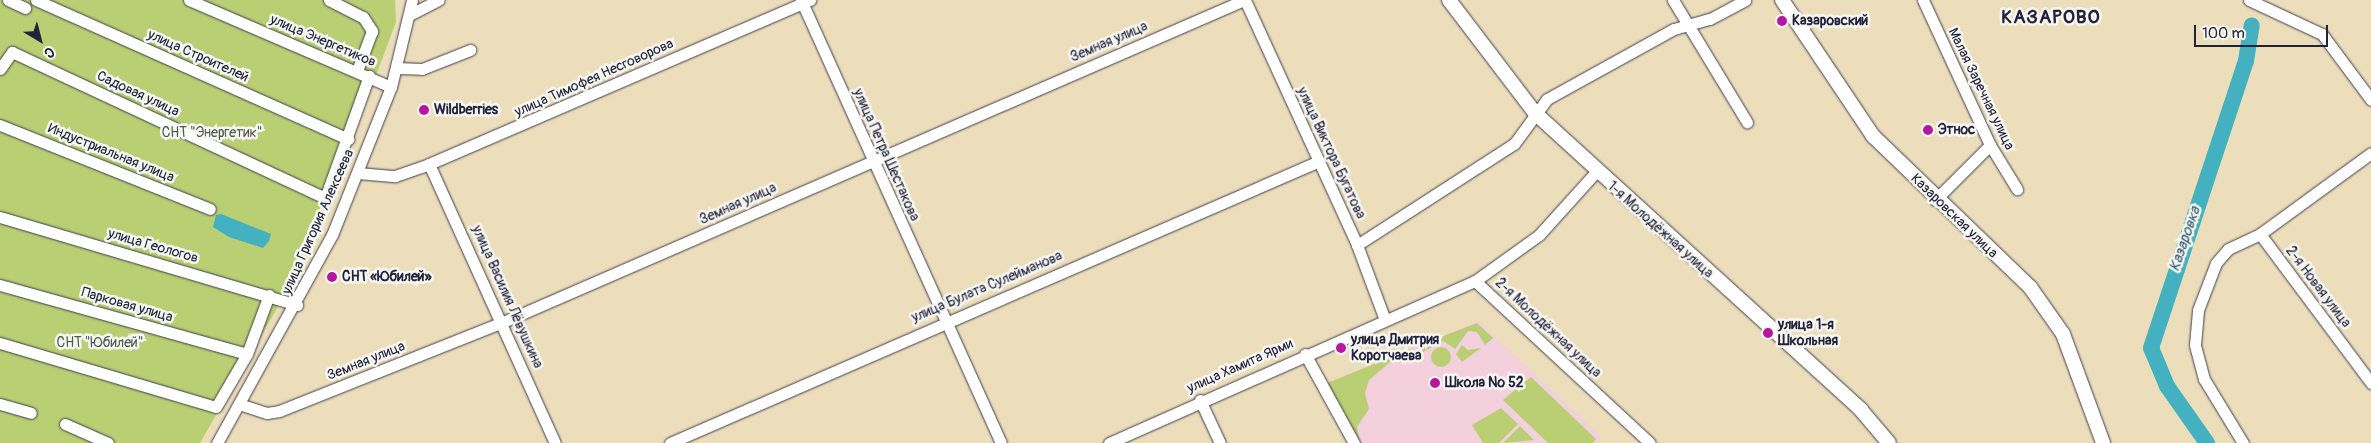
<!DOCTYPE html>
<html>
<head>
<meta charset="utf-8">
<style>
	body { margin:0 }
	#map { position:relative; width:2371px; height:443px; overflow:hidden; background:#ecdebb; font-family:Pangolin,sans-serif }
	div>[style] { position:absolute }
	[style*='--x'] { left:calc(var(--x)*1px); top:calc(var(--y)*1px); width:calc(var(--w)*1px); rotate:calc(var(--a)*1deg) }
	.built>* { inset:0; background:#f4cfdc }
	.green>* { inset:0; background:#bacf73 }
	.round { border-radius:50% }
	.water>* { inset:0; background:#43b1bf }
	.river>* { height:16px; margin:-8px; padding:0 8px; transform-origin:8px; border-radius:8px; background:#43b1bf }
	.roads { filter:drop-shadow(0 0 1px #403e4e) drop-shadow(0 0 1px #403e4e) }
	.minor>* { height:11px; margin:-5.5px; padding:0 5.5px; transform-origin:5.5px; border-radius:5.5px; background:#fff }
	.tertiary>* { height:14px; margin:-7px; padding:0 7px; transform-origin:7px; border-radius:7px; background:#fff }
	.dots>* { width:14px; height:14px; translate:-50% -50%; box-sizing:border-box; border:2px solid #f6f6f2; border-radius:50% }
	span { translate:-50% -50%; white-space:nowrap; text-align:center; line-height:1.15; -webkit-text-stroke:5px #f6f6f2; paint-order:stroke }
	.poi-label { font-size:14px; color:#22223b; font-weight:700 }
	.left { translate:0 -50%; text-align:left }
	.street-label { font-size:14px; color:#22223b }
	.park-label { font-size:14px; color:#50564c }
	.water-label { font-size:15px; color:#2f5b70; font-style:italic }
	.district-label { font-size:19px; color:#22223b; font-weight:700; letter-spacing:1px }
	.north { position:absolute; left:15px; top:15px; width:50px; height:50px; -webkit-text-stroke:4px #f6f6f2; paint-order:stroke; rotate:143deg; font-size:14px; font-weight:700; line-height:20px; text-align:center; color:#22223b }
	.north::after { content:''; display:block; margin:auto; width:18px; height:22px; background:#22223b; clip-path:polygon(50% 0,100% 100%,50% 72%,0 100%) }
	.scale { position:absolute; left:2194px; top:25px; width:134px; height:22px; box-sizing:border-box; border:2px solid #22223b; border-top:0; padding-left:6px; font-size:15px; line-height:18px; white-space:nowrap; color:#22223b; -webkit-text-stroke:4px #f6f6f2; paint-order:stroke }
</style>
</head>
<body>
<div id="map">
	<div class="built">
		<div style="clip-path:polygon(1478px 321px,1602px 437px,1597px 443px,1359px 443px,1324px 384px)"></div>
	</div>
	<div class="green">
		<div style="clip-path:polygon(0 0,395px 0,396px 22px,311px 249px,200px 443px,0 443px)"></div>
		<div style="clip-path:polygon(1477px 323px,1493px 338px,1485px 345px,1477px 332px,1468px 331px,1455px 349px,1443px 341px,1423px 352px,1420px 345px)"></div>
		<div style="clip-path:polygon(1462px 345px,1468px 350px,1481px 348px,1462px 362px,1456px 354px)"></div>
		<div class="round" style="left:1431px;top:347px;width:20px;height:20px"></div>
		<div style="clip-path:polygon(1411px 349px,1411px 362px,1390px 362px,1369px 380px,1365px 393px,1369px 409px,1357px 427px,1360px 443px,1325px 384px)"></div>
		<div style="clip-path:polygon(1531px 377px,1596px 439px,1593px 443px,1548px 443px,1503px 400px)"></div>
		<div style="clip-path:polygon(1501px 408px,1518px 424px,1499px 443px,1483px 443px,1472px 425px)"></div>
		<div style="clip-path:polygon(1520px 426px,1534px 440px,1503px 443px)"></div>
	</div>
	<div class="water">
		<div style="clip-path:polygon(221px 214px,271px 234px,269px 241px,263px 248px,229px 237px,213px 227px,216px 215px)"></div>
	</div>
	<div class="river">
		<div style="--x:2207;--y:443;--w:70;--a:-125.1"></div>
		<div style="--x:2167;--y:386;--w:41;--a:-112.8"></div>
		<div style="--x:2151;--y:348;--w:302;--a:-71.7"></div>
		<div style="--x:2246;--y:61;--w:36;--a:-81"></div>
	</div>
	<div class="roads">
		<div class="minor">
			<div style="--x:8;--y:0;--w:19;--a:25"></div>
			<div style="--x:36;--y:0;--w:342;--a:24"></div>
			<div style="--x:189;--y:0;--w:220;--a:23.3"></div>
			<div style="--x:329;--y:0;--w:38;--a:27"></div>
			<div style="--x:363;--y:17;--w:17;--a:57"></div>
			<div style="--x:372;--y:31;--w:43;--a:110.6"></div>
			<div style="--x:801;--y:0;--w:486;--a:65.7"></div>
			<div style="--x:1245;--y:0;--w:269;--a:65.4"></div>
			<div style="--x:1357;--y:245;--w:80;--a:69.5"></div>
			<div style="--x:1673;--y:0;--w:143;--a:58.8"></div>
			<div style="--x:1923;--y:0;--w:160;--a:65.2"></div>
			<div style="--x:1990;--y:145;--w:52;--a:58.5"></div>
			<div style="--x:2249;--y:0;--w:81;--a:25"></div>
			<div style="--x:2322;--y:34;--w:82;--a:53.4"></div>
			<div style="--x:411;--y:14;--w:31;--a:-27"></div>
			<div style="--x:397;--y:68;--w:25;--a:2"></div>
			<div style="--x:422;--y:69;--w:52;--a:-21.6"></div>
			<div style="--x:0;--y:69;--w:21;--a:-55"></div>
			<div style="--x:12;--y:52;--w:345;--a:25"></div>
			<div style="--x:325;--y:198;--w:130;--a:-70.2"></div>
			<div style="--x:0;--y:125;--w:226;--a:21.8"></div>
			<div style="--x:429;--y:164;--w:306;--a:65.7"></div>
			<div style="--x:358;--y:173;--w:37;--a:5"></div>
			<div style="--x:395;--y:176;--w:36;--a:-19"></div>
			<div style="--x:429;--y:164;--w:415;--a:-23.3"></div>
			<div style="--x:1935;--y:200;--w:78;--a:-45"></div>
			<div style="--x:0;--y:217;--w:310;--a:16.5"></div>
			<div style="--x:2260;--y:234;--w:186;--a:53.3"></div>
			<div style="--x:1357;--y:245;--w:187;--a:-32.8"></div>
			<div style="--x:1514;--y:144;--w:56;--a:-53.7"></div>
			<div style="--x:1547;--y:99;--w:145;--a:-28.9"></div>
			<div style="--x:1674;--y:29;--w:37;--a:-16"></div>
			<div style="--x:1710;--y:19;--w:40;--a:-28"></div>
			<div style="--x:1475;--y:281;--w:238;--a:42.8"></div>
			<div style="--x:0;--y:285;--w:256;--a:15.6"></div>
			<div style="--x:0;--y:343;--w:225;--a:16.5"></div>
			<div style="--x:216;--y:407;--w:61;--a:-59.7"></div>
			<div style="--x:247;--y:354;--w:63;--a:-69.6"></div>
			<div style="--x:1305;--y:354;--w:102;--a:61.2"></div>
			<div style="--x:1200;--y:400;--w:47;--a:65.1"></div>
			<div style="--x:0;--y:404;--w:32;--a:16"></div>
			<div style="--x:239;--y:404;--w:29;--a:18"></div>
			<div style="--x:267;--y:413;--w:12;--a:-9"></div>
			<div style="--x:279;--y:411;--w:241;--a:-21.7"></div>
			<div style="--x:503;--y:322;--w:808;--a:-23.49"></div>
			<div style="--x:65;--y:424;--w:47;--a:23.8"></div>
			<div style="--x:217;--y:443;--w:238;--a:-61.1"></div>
			<div style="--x:332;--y:235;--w:159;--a:-68.3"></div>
			<div style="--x:391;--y:87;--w:89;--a:-76.4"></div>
			<div style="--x:670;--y:443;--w:705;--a:-23.48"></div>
			<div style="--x:1109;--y:443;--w:400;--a:-23.9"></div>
			<div style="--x:1475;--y:281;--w:79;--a:-35.7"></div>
			<div style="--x:1539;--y:235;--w:85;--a:-47.9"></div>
			<div style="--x:2243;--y:443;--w:75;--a:-121.4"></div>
			<div style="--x:2204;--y:379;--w:35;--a:-105"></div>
			<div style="--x:2195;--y:345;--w:35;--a:-85"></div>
			<div style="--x:2198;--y:310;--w:50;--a:-69"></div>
			<div style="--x:2216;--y:263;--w:18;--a:-49"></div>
			<div style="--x:2228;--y:249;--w:35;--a:-25"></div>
			<div style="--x:2260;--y:234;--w:137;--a:-36.1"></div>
		</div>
		<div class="tertiary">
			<div style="--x:1449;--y:0;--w:142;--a:52.7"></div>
			<div style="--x:1535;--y:113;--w:441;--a:42.3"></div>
			<div style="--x:1861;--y:410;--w:43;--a:49.7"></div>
			<div style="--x:1782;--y:0;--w:164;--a:56.2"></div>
			<div style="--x:1873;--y:136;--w:218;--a:43.9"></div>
			<div style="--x:2030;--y:287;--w:57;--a:54.9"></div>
			<div style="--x:2063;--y:334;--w:116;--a:69.8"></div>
		</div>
	</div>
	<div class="dots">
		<div style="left:1782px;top:21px;background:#b5179e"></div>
		<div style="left:424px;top:110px;background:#b5179e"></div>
		<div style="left:1928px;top:130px;background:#b5179e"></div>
		<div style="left:332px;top:277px;background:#b5179e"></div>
		<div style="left:1768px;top:333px;background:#b5179e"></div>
		<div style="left:1341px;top:348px;background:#b5179e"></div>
		<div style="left:1435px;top:383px;background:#b5179e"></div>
	</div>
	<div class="poi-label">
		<span class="left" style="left:1792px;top:21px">Казаровский</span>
		<span class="left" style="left:434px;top:110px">Wildberries</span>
		<span class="left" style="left:1938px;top:130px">Этнос</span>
		<span class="left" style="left:342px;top:277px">СНТ «Юбилей»</span>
		<span class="left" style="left:1778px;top:333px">улица 1-я<br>Школьная</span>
		<span class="left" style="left:1351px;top:348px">улица Дмитрия<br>Коротчаева</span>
		<span class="left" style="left:1445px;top:383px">Школа № 52</span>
	</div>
	<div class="street-label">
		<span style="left:323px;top:41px;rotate:23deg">улица Энергетиков</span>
		<span style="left:1109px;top:42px;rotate:-23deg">Земная улица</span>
		<span style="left:198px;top:56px;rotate:24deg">улица Строителей</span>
		<span style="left:594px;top:78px;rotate:-24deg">улица Тимофея Несговорова</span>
		<span style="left:1981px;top:89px;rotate:64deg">Малая Заречная улица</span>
		<span style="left:138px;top:94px;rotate:25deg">Садовая улица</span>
		<span style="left:111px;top:153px;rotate:22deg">Индустриальная улица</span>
		<span style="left:1331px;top:153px;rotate:65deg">улица Виктора Бугатова</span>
		<span style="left:886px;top:155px;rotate:66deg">улица Петра Шестакова</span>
		<span style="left:738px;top:204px;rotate:-24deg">Земная улица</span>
		<span style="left:1954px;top:216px;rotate:44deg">Казаровская улица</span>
		<span style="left:318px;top:222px;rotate:-66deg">улица Григория Алексеева</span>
		<span style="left:1660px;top:230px;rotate:42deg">1-я Молодёжная улица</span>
		<span style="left:153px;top:246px;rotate:16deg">улица Геологов</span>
		<span style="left:987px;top:287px;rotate:-23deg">улица Булата Сулейманова</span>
		<span style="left:2318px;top:287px;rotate:53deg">2-я Новая улица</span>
		<span style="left:507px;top:297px;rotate:66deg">улица Василия Лёвушкина</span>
		<span style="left:127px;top:305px;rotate:16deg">Парковая улица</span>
		<span style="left:1548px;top:328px;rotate:43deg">2-я Молодёжная улица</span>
		<span style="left:366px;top:361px;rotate:-22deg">Земная улица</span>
		<span style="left:1240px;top:366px;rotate:-24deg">улица Хамита Ярми</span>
	</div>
	<div class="park-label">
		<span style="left:212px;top:133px">СНТ "Энергетик"</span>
		<span style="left:100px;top:343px">СНТ "Юбилей"</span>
	</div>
	<div class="water-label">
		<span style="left:2185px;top:239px;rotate:-71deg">Казаровка</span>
	</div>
	<div class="district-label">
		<span style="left:2051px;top:18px">КАЗАРОВО</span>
	</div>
	<div class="north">С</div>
	<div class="scale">100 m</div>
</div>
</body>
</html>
